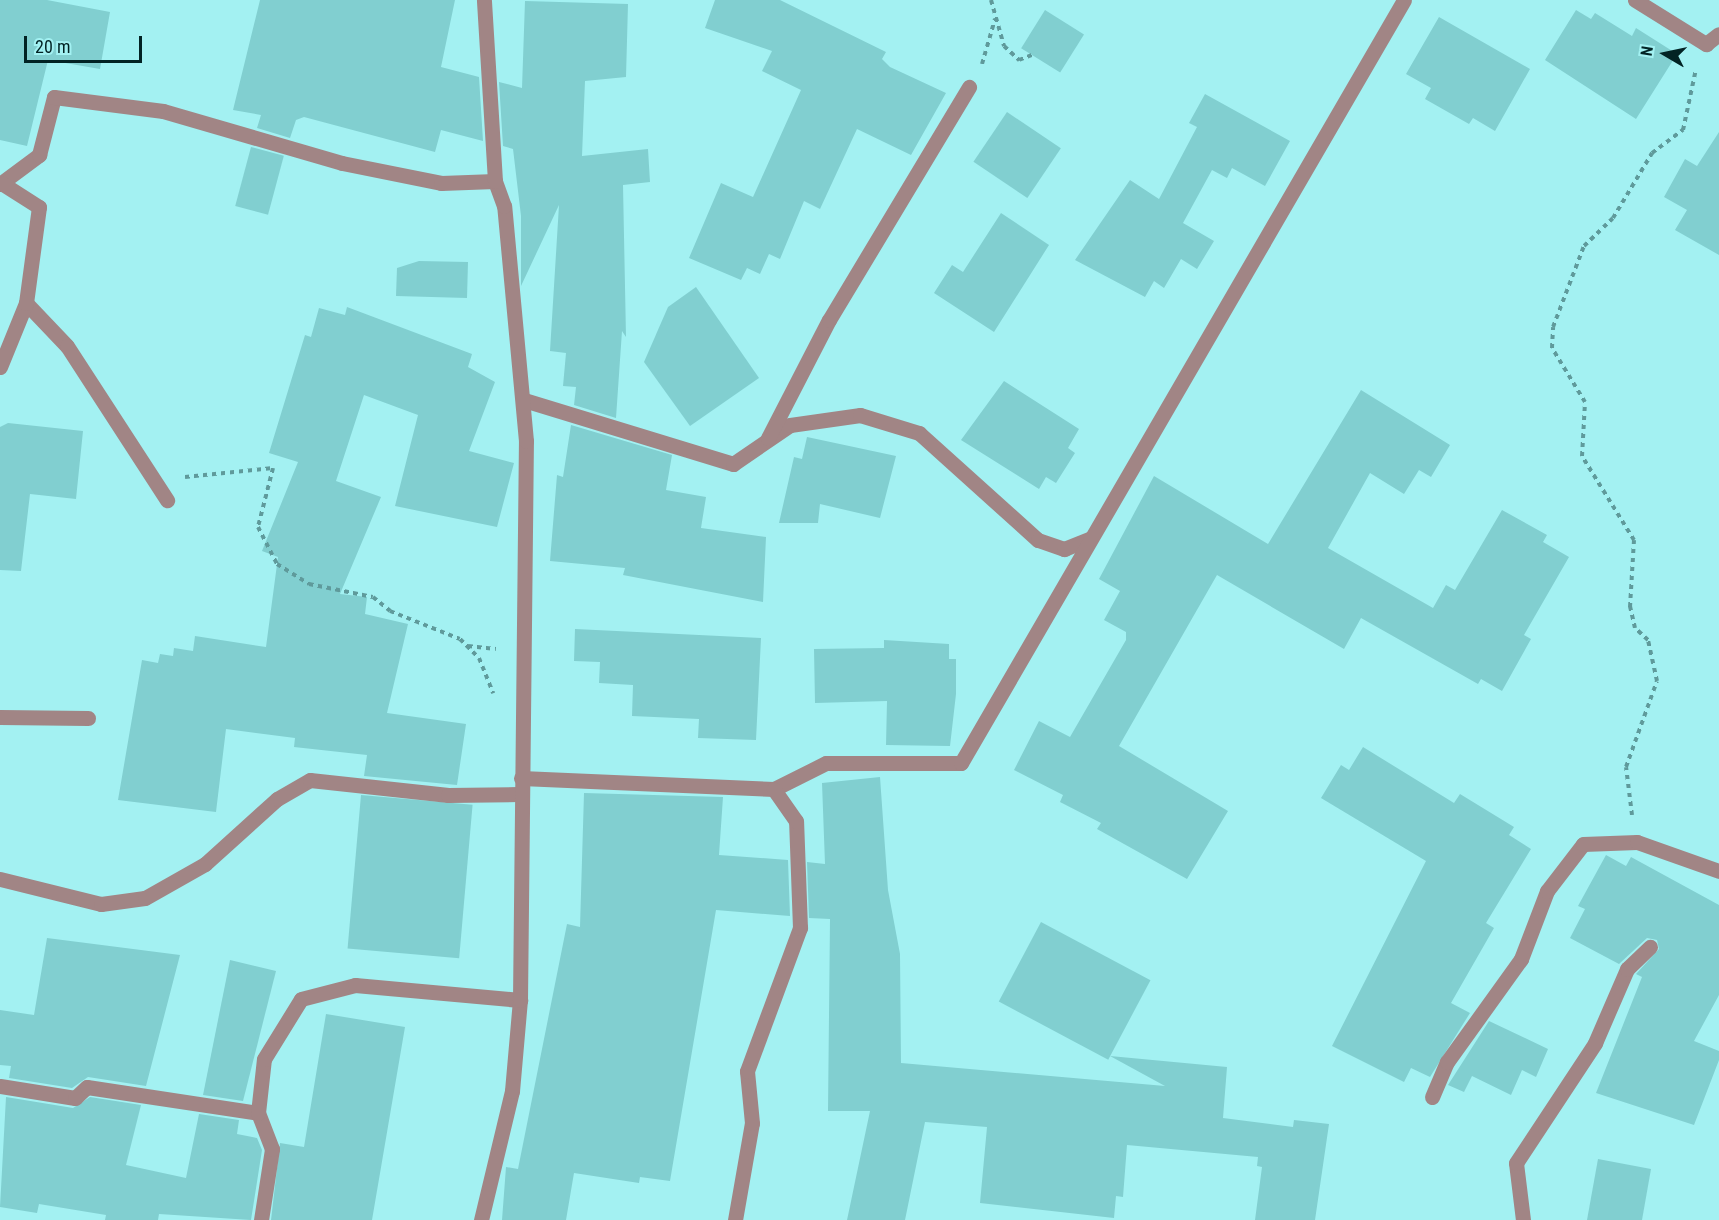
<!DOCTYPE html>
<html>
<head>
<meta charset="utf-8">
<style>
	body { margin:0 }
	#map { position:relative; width:1719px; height:1220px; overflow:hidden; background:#a3f1f2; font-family:"Roboto Condensed",sans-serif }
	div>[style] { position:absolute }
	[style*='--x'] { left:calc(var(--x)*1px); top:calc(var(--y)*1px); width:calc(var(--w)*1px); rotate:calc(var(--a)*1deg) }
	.building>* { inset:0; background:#81cfd0; transform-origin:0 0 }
	.path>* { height:4px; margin-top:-2px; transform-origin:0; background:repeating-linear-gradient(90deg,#5f9a9b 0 4.5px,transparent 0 9px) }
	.street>* { height:15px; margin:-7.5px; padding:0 7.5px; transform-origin:7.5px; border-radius:7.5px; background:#a18585 }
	span { translate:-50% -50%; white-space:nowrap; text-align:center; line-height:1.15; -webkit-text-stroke:4.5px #a3f1f2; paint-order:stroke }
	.north { position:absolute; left:1635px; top:24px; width:60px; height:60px; -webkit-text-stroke:4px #a3f1f2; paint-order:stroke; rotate:279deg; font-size:16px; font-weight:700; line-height:24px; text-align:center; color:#022324 }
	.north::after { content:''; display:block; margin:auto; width:21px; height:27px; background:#022324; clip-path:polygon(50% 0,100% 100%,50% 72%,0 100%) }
	.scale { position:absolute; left:24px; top:36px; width:118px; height:27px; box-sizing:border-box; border:3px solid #022324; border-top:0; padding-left:8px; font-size:18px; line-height:21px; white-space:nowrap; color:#022324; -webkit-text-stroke:4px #a3f1f2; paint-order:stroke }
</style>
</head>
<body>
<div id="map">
	<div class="building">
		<div style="clip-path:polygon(0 0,47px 0,110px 12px,100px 69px,48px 60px,27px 146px,0 140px)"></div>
		<div style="clip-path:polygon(260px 0,455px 0,441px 67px,479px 77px,483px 141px,441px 130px,435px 152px,304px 117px,296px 120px,290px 138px,257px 128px,261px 115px,233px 110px)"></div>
		<div style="clip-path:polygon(715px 0,780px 0,886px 52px,882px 59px,890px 67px,946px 93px,911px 155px,857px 129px,820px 209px,804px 201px,780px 259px,769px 254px,760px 274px,747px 268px,741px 280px,689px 258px,721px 183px,753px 197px,801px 90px,762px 71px,772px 51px,705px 28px)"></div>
		<div style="clip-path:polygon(525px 1px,628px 4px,626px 77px,585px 81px,582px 156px,648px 149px,650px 182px,623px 185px,626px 337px,622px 331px,616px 418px,574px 405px,576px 387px,563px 386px,566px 353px,550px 351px,559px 205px,521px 286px,521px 216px,513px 149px,503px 146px,499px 82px,522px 88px)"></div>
		<div style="left:1045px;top:10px;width:46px;height:45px;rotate:32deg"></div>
		<div style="clip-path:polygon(1576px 10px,1591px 19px,1595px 13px,1632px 36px,1636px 28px,1677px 54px,1636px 119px,1545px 60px)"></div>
		<div style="clip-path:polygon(1439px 17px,1530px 69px,1495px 131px,1473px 118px,1469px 124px,1425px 99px,1431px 88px,1406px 74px)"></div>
		<div style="clip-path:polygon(1205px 94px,1290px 141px,1265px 186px,1232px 168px,1227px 178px,1212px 170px,1183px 223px,1214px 241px,1197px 269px,1181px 259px,1164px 288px,1154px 281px,1145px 297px,1075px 260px,1130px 180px,1159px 199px,1197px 127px,1189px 123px)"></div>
		<div style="left:1007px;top:112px;width:65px;height:60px;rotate:34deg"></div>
		<div style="clip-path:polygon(1719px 132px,1719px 255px,1675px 230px,1687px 210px,1664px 197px,1685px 159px,1697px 166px)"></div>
		<div style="left:251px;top:147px;width:34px;height:61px;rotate:15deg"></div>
		<div style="clip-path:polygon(1001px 213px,1049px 245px,994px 332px,934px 293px,952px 265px,963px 272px)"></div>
		<div style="clip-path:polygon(419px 261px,468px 262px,467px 298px,396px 296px,397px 268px)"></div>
		<div style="clip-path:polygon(696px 287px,759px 378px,690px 426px,644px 362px,668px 307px)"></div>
		<div style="clip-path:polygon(347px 307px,472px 354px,468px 367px,495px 382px,469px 451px,514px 463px,497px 527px,395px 506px,418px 415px,364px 395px,336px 481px,381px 497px,340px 594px,367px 597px,365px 614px,408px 624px,387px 713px,466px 724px,457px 785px,364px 776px,367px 755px,294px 747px,295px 738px,226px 729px,216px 812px,118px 800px,142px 660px,158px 663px,160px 654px,173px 656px,174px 648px,193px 651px,195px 636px,266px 647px,278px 557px,262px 551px,298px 462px,269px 453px,305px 335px,311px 337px,319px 308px,345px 315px)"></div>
		<div style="clip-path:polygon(1004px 381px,1079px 429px,1068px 448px,1075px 453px,1056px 483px,1046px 477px,1039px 489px,961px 440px)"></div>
		<div style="clip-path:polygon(1361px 390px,1450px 445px,1431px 477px,1419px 470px,1404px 494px,1370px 473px,1328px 548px,1433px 608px,1446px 585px,1455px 590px,1502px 510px,1547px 535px,1543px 542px,1569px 557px,1524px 635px,1531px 639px,1502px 691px,1481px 679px,1478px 684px,1361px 618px,1344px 649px,1217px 575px,1119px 746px,1228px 811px,1187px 879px,1097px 829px,1101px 823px,1060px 802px,1063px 795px,1014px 770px,1039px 721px,1070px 737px,1126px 640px,1126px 632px,1104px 620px,1120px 591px,1099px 579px,1154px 476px,1268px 544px)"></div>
		<div style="clip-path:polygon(8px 423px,83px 431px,76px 499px,30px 494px,21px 571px,0 570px,0 427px)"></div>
		<div style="clip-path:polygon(571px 425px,672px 455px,666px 490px,706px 497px,701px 528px,766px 537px,763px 602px,623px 575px,625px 568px,550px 561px,557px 475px,563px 477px)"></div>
		<div style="clip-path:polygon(807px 437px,896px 456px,880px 518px,820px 504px,818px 523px,779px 523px,794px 457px,802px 459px)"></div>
		<div style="clip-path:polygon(575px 629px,761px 638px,756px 740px,698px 738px,699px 719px,632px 716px,633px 685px,599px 683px,600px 662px,574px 661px)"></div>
		<div style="clip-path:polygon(884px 640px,949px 644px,949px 659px,956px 659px,956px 694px,950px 746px,886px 745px,887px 701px,815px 703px,814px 649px,884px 648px)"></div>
		<div style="clip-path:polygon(1363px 747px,1454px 803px,1460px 794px,1514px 827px,1509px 835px,1531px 849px,1486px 923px,1494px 928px,1451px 1003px,1470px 1013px,1430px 1077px,1411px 1068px,1404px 1082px,1332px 1046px,1426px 861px,1321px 798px,1341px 765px,1349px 770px)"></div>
		<div style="clip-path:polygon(880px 777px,888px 890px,900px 954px,901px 1063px,1165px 1086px,1110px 1056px,1227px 1067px,1223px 1118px,1293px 1127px,1294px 1120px,1329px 1124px,1315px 1220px,1255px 1220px,1262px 1167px,1257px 1166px,1258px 1157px,1127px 1145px,1123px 1197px,1116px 1196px,1114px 1218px,980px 1203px,987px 1127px,925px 1122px,905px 1220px,847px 1220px,870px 1111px,828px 1111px,830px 919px,809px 918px,807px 862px,825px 864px,822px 783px)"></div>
		<div style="clip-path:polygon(584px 793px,723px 797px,719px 855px,788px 860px,790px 916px,716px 910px,670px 1181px,640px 1177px,639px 1183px,574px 1173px,566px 1220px,502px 1220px,506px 1167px,518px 1169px,567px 924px,580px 927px)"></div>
		<div style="left:361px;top:795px;width:112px;height:154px;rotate:5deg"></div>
		<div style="clip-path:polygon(1606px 855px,1626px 866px,1631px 857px,1719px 905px,1719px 995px,1694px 1041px,1719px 1051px,1719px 1060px,1694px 1125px,1596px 1093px,1642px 977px,1636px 974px,1659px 949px,1657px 940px,1647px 938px,1619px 964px,1570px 938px,1585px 909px,1578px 906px)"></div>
		<div style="left:1041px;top:922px;width:124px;height:90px;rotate:28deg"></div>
		<div style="clip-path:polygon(47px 938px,180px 955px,146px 1086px,88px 1077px,72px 1088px,9px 1078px,11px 1066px,0 1065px,0 1010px,34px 1015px)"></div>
		<div style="clip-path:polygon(230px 960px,276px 971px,243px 1101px,203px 1095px)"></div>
		<div style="clip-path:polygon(326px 1014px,405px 1027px,372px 1220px,271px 1220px,280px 1143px,304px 1147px)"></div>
		<div style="clip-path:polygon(1489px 1021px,1548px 1049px,1536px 1077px,1522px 1070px,1511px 1095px,1472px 1076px,1464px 1092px,1448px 1085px)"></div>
		<div style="clip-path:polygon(6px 1097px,73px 1108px,90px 1097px,141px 1105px,126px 1165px,186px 1178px,199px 1114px,239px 1120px,237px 1134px,257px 1138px,262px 1150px,251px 1220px,159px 1214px,158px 1220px,105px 1220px,106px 1215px,39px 1204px,37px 1213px,0 1207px)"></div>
		<div style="clip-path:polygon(1598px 1159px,1651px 1169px,1642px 1220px,1587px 1220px)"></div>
	</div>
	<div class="path">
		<div style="--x:991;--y:0;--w:48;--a:74.2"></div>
		<div style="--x:1004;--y:46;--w:21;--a:43"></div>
		<div style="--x:1019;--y:60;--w:14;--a:-21"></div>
		<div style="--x:982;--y:64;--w:47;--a:-73.9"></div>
		<div style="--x:273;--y:468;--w:61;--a:104.3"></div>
		<div style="--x:258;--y:527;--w:42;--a:62.8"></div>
		<div style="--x:277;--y:564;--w:38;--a:32"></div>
		<div style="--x:309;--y:584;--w:65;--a:11.5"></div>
		<div style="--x:373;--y:597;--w:22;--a:39"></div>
		<div style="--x:390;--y:611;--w:75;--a:21.8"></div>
		<div style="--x:460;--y:639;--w:27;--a:45"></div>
		<div style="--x:479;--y:658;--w:38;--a:68"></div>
		<div style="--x:185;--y:477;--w:88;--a:-5.8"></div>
		<div style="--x:468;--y:646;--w:28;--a:6"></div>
		<div style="--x:1632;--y:815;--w:48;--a:-97.1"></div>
		<div style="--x:1626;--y:767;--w:91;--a:-70.2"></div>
		<div style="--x:1657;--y:681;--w:42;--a:-102.4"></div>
		<div style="--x:1648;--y:640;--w:18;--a:-137"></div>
		<div style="--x:1635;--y:628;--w:22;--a:-103"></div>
		<div style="--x:1630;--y:607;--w:67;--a:-86.6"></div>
		<div style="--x:1634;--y:540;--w:99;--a:-121.8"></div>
		<div style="--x:1582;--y:456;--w:54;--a:-86.8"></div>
		<div style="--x:1585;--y:402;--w:63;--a:-121.4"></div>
		<div style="--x:1552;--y:348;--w:21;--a:-87"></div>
		<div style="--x:1553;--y:327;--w:87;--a:-69.1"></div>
		<div style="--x:1584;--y:246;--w:40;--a:-44"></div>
		<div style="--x:1613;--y:218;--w:76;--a:-59"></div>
		<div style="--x:1652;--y:153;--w:39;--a:-37"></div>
		<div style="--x:1683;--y:130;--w:62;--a:-78"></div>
	</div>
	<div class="street">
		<div style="--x:1635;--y:0;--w:84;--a:31.8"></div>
		<div style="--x:1706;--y:44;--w:16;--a:-38"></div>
		<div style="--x:0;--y:184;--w:49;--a:-36.6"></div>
		<div style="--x:39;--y:155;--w:60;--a:-75.5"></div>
		<div style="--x:54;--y:97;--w:110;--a:7.3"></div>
		<div style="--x:163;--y:111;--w:186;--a:16.2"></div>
		<div style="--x:342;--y:163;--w:101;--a:11.4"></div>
		<div style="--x:441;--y:183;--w:54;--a:-2.1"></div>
		<div style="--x:26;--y:303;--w:59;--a:46.4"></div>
		<div style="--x:67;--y:346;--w:184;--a:57"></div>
		<div style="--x:0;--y:367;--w:69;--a:-67.9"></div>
		<div style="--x:26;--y:303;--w:97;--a:-82.3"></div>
		<div style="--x:39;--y:207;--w:43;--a:-147.4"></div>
		<div style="--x:524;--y:400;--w:219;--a:17"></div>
		<div style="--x:733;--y:464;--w:69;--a:-34.4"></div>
		<div style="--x:790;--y:425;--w:71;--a:-8.1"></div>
		<div style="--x:860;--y:415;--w:62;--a:17"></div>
		<div style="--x:919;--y:433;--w:160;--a:42"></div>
		<div style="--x:1038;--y:540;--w:28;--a:19"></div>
		<div style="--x:1064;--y:549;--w:27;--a:-22"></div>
		<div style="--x:768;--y:438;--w:133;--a:-62.7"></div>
		<div style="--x:829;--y:320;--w:272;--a:-59"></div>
		<div style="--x:0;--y:717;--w:88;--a:0.7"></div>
		<div style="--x:521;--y:778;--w:253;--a:2.5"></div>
		<div style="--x:774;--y:789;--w:58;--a:-26.6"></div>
		<div style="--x:826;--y:763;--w:135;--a:0"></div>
		<div style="--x:961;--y:763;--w:882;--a:-59.86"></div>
		<div style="--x:0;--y:879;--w:104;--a:13.9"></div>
		<div style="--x:101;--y:904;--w:44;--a:-7.8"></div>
		<div style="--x:145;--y:898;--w:69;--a:-29.5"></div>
		<div style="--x:205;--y:864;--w:97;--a:-42.1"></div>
		<div style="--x:277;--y:799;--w:38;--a:-30"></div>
		<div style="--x:310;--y:780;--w:139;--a:6.2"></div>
		<div style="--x:448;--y:795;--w:70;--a:-0.8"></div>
		<div style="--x:0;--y:1086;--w:76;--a:9.1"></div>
		<div style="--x:75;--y:1098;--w:16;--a:-43"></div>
		<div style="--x:87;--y:1087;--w:173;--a:8.6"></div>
		<div style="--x:1432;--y:1097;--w:38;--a:-67"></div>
		<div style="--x:1447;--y:1062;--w:127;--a:-54.3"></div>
		<div style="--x:1521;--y:959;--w:73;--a:-69.1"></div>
		<div style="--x:1547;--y:891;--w:59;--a:-52.5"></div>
		<div style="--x:1583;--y:844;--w:54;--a:-2.1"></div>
		<div style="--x:1637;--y:842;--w:87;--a:19.5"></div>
		<div style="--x:261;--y:1220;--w:72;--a:-81.2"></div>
		<div style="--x:272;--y:1149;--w:39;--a:-111"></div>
		<div style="--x:258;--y:1113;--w:54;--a:-83.7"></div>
		<div style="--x:264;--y:1059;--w:70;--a:-58.3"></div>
		<div style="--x:301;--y:999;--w:56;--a:-14.5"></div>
		<div style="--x:355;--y:985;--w:166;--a:5.2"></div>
		<div style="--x:481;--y:1220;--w:133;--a:-76.5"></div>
		<div style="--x:512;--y:1091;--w:91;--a:-85"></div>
		<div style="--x:520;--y:1000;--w:559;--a:-89.39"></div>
		<div style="--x:526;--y:441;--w:236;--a:-95.3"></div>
		<div style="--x:504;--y:206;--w:27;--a:-110"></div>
		<div style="--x:495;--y:181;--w:181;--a:-93.5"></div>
		<div style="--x:735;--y:1220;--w:98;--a:-80.1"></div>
		<div style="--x:752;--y:1123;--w:52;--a:-95.5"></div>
		<div style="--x:747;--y:1071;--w:153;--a:-69.7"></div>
		<div style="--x:800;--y:928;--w:107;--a:-92.1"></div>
		<div style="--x:796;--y:821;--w:39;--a:-125"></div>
		<div style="--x:1523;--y:1220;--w:57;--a:-97"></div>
		<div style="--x:1516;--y:1163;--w:144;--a:-56.6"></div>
		<div style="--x:1595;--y:1043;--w:81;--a:-66.6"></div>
		<div style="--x:1627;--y:969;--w:32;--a:-44"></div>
	</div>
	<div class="north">N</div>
	<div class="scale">20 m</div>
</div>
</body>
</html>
